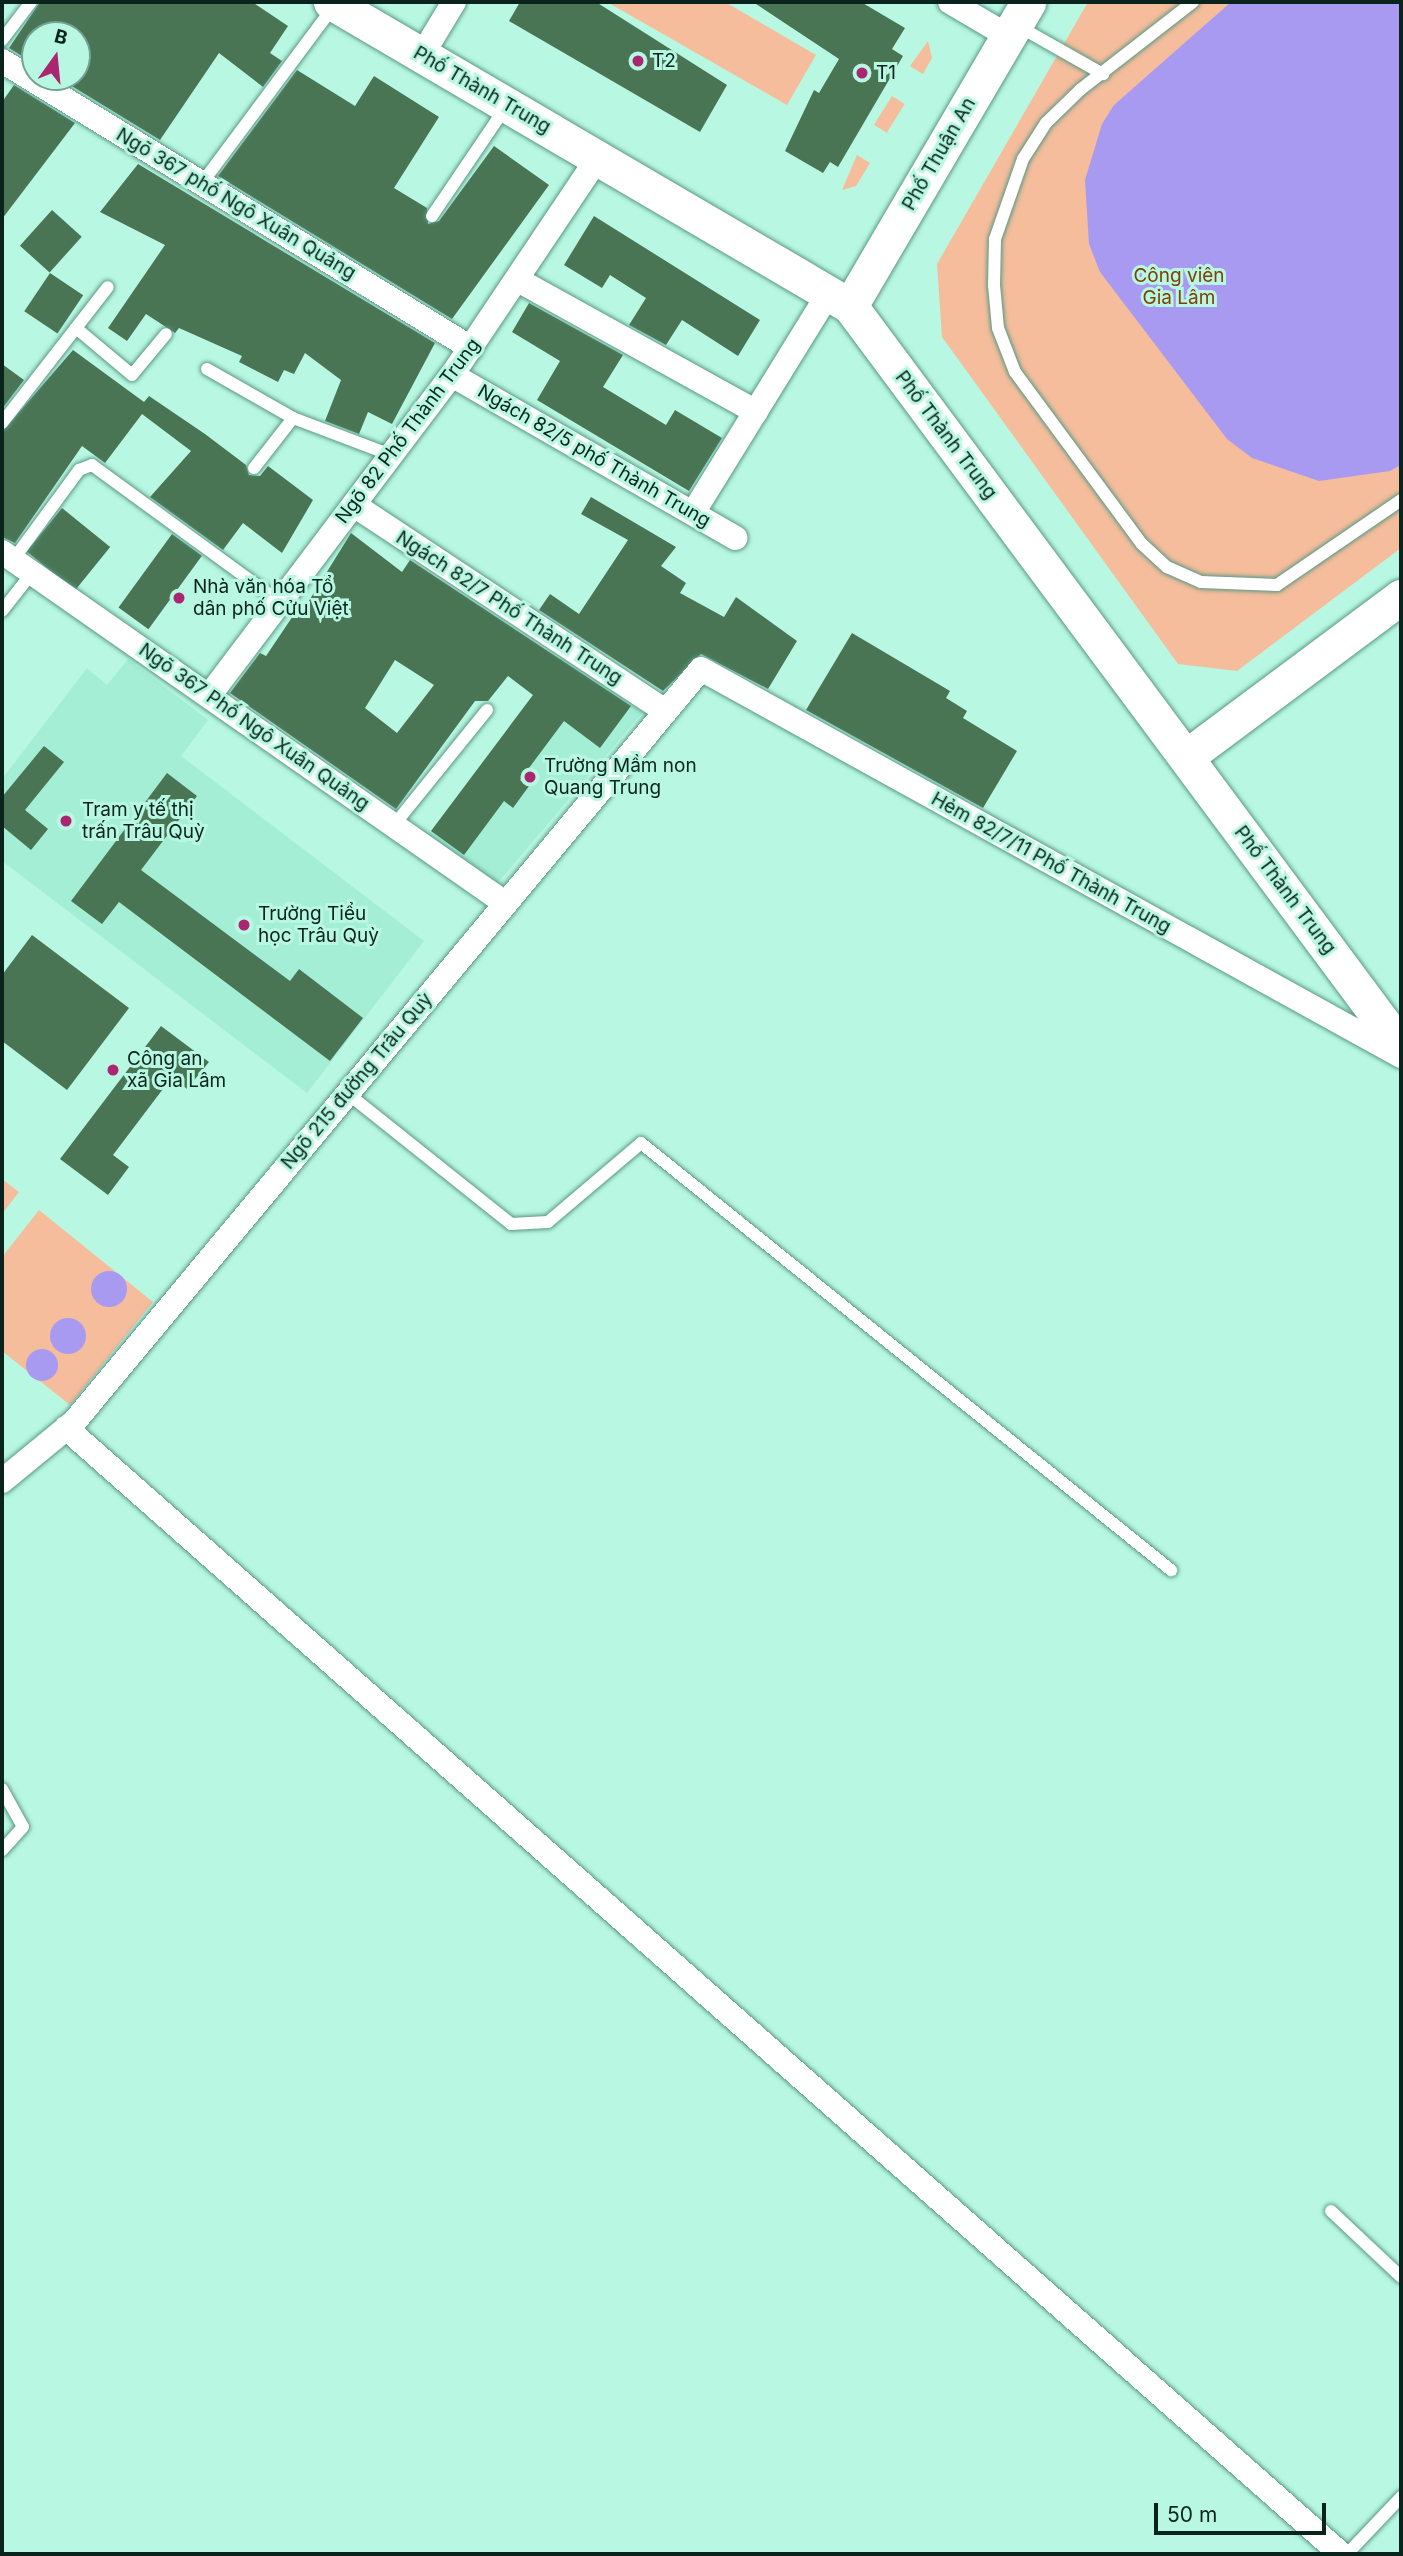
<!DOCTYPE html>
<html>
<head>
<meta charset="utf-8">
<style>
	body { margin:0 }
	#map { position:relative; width:1403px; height:2556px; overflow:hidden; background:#b8f8e2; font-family:Inter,sans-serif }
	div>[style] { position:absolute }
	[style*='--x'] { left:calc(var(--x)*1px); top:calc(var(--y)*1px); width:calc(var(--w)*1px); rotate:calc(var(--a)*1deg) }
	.built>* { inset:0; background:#a3eed4 }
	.green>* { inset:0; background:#f5bd9c; transform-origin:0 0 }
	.water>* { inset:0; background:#a99af1 }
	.round { border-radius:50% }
	.building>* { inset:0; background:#497554; transform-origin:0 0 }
	.roads { filter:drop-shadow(0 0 2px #5a9884) drop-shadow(0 0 2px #5a9884) }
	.lane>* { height:12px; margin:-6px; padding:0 6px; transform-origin:6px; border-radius:6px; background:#fff }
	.street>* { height:24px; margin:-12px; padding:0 12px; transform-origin:12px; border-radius:12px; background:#fff }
	.secondary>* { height:35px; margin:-17.5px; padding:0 17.5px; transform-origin:17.5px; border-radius:17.5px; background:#fff }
	.dots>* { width:19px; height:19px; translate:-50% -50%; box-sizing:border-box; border:4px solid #b8f8e2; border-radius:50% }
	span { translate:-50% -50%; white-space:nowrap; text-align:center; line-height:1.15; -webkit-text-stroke:6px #b8f8e2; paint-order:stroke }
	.poi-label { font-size:19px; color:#0a241d }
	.left { translate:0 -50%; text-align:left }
	.street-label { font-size:19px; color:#0a241d }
	.park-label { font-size:19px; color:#813d06 }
	.frame { position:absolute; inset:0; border:4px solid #0a241d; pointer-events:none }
	.north { position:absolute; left:21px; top:21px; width:70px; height:70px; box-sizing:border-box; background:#b8f8e2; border:2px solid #72a393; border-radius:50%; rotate:15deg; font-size:19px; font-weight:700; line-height:28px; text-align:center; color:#0a241d }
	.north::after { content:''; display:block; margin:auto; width:24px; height:32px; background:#aa2671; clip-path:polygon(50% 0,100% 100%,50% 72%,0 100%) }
	.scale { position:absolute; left:1154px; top:2503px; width:172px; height:32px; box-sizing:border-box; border:4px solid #0a241d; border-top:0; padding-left:9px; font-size:21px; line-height:24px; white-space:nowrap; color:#0a241d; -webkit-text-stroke:5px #b8f8e2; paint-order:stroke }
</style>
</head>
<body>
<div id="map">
	<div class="built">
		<div style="clip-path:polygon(564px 653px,642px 713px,496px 885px,426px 838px)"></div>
		<div style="clip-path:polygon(128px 659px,208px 720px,181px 756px,424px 941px,307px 1093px,2px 861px,2px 779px,87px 668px,107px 685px)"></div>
	</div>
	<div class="green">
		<div style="clip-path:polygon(607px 2px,725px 2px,816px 55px,787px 105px)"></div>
		<div style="clip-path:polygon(1088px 2px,1401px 2px,1401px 548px,1237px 671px,1178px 664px,942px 337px,937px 264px)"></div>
		<div style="clip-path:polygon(928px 41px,932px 58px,923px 74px,910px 66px)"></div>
		<div style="left:892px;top:96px;width:15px;height:34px;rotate:32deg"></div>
		<div style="clip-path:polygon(857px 155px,870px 163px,856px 186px,842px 190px)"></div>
		<div style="clip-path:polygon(2px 1179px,19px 1192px,2px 1214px)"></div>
		<div style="clip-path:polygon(39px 1210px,153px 1302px,70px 1405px,2px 1351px,2px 1257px)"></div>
	</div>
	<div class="water">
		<div style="clip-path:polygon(1231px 2px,1401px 2px,1401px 465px,1390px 471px,1319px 481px,1252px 458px,1227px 439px,1100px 272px,1089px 244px,1085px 180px,1102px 124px,1114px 105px)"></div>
		<div class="round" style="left:91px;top:1271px;width:36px;height:36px"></div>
		<div class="round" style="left:50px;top:1318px;width:36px;height:36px"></div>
		<div class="round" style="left:26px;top:1349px;width:32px;height:32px"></div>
	</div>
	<div class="building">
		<div style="clip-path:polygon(40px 2px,252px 2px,288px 26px,270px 53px,282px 61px,263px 87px,219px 53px,160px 140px,57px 77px,77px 77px,77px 35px,35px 35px,35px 64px,9px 48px)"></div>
		<div style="clip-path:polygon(520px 2px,596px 2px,727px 85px,700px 132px,509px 21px)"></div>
		<div style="clip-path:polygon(753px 2px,861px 2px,905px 28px,892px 49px,903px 56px,838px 167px,830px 162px,823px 173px,785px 151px,814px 90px,819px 93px,839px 59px)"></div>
		<div style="clip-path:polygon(297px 70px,355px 106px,374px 76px,439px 117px,394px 188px,427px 208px,428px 224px,439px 221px,494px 146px,549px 185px,452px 319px,218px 176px)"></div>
		<div style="clip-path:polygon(14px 85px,75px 123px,2px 219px,2px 102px)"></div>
		<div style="clip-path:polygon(138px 164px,435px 343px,392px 424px,368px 412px,359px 434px,325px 421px,341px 380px,305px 353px,294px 374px,284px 370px,278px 382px,239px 362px,242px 356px,179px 328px,175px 333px,146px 314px,127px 341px,108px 328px,165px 245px,100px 212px)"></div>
		<div style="left:52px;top:210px;width:40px;height:48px;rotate:42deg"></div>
		<div style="clip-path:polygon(594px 216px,760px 320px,738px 356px,682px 320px,666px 345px,629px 325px,646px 298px,610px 275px,602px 288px,564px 265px)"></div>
		<div style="left:50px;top:273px;width:40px;height:46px;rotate:34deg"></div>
		<div style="clip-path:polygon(529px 303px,623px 355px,603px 387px,666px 425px,675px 410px,722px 438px,689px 491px,537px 400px,560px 361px,512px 332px)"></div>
		<div style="clip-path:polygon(73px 350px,144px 402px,149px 396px,205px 434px,246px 465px,249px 475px,260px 476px,268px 466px,313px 500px,282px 553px,243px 523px,223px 550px,150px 497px,191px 451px,142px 414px,105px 463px,82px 446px,15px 543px,2px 537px,2px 432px)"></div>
		<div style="clip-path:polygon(2px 364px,24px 380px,2px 409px)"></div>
		<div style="clip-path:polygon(591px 497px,676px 547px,661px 566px,686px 583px,680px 593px,724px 617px,736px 597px,797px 641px,768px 689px,701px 654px,663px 691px,539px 610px,550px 594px,579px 614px,628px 540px,581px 514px)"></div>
		<div style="left:62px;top:508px;width:62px;height:56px;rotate:39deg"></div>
		<div style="clip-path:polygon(evenodd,351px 533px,402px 572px,410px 560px,631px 706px,600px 748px,564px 721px,520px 780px,529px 786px,513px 808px,504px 801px,464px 855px,431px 831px,533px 695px,508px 676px,488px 701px,475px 701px,396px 809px,230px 693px,260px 653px,266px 656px,303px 601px,307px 604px,351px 533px,395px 660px,434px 685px,397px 733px,365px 708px,395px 660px)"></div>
		<div style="left:172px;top:534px;width:37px;height:91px;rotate:36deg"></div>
		<div style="clip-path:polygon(852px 633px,950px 691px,946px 698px,967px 711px,963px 718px,1017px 751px,983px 808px,806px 710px)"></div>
		<div style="clip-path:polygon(44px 746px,64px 762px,25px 810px,48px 829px,31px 850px,2px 826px,2px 797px)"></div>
		<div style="clip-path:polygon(167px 773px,197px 796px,141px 870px,290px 981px,299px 969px,363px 1018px,330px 1061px,119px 902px,102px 924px,71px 901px)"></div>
		<div style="clip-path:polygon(32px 935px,129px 1008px,67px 1090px,2px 1041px,2px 975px)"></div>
		<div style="clip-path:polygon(161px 1026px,209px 1062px,187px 1089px,172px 1077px,113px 1155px,129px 1167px,108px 1195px,60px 1159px)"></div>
	</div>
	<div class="roads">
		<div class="lane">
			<div style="--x:1193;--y:2;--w:143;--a:142.1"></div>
			<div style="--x:1080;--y:90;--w:47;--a:135.9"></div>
			<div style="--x:1046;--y:123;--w:43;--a:122.6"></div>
			<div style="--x:1023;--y:159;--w:85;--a:109.3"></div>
			<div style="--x:995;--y:239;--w:46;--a:91.2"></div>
			<div style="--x:994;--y:285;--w:43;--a:84.7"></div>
			<div style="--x:998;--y:328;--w:47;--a:68.9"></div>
			<div style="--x:1015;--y:372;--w:214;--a:53.6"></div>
			<div style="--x:1142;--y:544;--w:34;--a:43"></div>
			<div style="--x:1167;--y:567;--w:37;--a:24"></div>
			<div style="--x:1201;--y:582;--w:76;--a:2.3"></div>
			<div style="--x:1277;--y:585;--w:150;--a:-34.4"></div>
			<div style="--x:1018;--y:26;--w:98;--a:29.5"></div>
			<div style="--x:2;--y:40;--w:48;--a:-52.7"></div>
			<div style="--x:202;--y:183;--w:219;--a:-53.3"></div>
			<div style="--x:432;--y:216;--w:130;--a:-55.9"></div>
			<div style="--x:76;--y:328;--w:73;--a:40"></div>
			<div style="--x:132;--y:375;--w:53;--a:-50.3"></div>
			<div style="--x:207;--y:369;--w:99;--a:29.7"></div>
			<div style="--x:293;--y:418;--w:105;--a:20.7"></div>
			<div style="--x:2;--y:423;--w:172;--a:-52.1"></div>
			<div style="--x:254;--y:468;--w:63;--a:-52"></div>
			<div style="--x:13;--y:560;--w:112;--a:-53.7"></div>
			<div style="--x:79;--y:470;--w:14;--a:-21"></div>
			<div style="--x:92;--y:465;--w:233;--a:36.1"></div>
			<div style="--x:2;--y:611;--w:48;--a:-51.7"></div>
			<div style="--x:394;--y:825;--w:148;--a:-51"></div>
			<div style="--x:347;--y:1093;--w:210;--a:38.6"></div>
			<div style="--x:511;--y:1224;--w:37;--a:-3"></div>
			<div style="--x:548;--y:1222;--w:122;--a:-40.3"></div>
			<div style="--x:641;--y:1143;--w:681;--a:38.86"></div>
			<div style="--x:2;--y:1789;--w:43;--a:61.1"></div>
			<div style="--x:23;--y:1827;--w:31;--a:132"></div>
			<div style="--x:1331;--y:2211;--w:96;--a:43.3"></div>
			<div style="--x:1347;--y:2554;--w:79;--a:-46.5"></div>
		</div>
		<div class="street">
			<div style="--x:950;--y:2;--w:67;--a:30.4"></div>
			<div style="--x:422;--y:55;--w:62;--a:-58.9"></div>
			<div style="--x:2;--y:61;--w:550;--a:31.46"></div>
			<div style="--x:518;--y:280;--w:272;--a:29"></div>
			<div style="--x:452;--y:375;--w:327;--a:29.9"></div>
			<div style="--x:354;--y:505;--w:372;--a:33.5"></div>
			<div style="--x:693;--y:513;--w:259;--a:-58.3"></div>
			<div style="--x:2;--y:552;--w:613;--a:34.91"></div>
			<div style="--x:209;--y:696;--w:403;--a:-52.9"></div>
			<div style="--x:452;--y:375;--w:262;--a:-56.1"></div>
			<div style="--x:66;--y:1428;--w:1701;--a:41.45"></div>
			<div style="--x:2;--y:1481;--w:94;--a:-39.4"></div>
			<div style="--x:75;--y:1421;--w:978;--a:-50.22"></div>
			<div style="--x:701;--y:669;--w:800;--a:28.94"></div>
		</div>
		<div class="secondary">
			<div style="--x:331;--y:2;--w:601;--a:30.36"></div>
			<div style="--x:850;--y:306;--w:923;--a:53.37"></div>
			<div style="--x:850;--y:306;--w:352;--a:-59.6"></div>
			<div style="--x:1186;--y:757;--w:268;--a:-36.7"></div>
		</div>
	</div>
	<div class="dots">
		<div style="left:638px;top:61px;background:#aa2671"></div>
		<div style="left:862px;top:73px;background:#aa2671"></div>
		<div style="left:179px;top:598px;background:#aa2671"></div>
		<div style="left:530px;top:777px;background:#aa2671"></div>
		<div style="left:66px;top:821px;background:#aa2671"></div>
		<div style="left:244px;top:925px;background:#aa2671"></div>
		<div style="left:113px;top:1070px;background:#aa2671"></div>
	</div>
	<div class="poi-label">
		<span class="left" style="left:652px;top:61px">T2</span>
		<span class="left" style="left:876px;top:73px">T1</span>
		<span class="left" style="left:193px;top:598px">Nhà văn hóa Tổ<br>dân phố Cửu Việt</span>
		<span class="left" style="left:544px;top:777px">Trường Mầm non<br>Quang Trung</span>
		<span class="left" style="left:82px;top:821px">Trạm y tế thị<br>trấn Trâu Quỳ</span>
		<span class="left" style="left:258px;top:925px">Trường Tiểu<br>học Trâu Quỳ</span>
		<span class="left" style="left:127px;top:1070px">Công an<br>xã Gia Lâm</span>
	</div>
	<div class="street-label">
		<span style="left:482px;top:90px;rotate:30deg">Phố Thành Trung</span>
		<span style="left:939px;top:154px;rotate:-60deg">Phố Thuận An</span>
		<span style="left:236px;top:204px;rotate:31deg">Ngõ 367 phố Ngô Xuân Quảng</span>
		<span style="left:408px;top:431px;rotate:-53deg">Ngõ 82 Phố Thành Trung</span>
		<span style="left:946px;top:435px;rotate:53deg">Phố Thành Trung</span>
		<span style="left:594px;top:456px;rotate:30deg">Ngách 82/5 phố Thành Trung</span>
		<span style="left:509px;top:608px;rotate:33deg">Ngách 82/7 Phố Thành Trung</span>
		<span style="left:254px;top:727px;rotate:35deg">Ngõ 367 Phố Ngô Xuân Quảng</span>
		<span style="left:1051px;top:863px;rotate:29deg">Hẻm 82/7/11 Phố Thành Trung</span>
		<span style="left:1285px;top:890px;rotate:53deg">Phố Thành Trung</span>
		<span style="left:357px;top:1081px;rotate:-50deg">Ngõ 215 đường Trâu Quỳ</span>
	</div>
	<div class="park-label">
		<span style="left:1179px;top:287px">Công viên<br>Gia Lâm</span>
	</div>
	<div class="frame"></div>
	<div class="north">B</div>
	<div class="scale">50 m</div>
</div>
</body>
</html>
